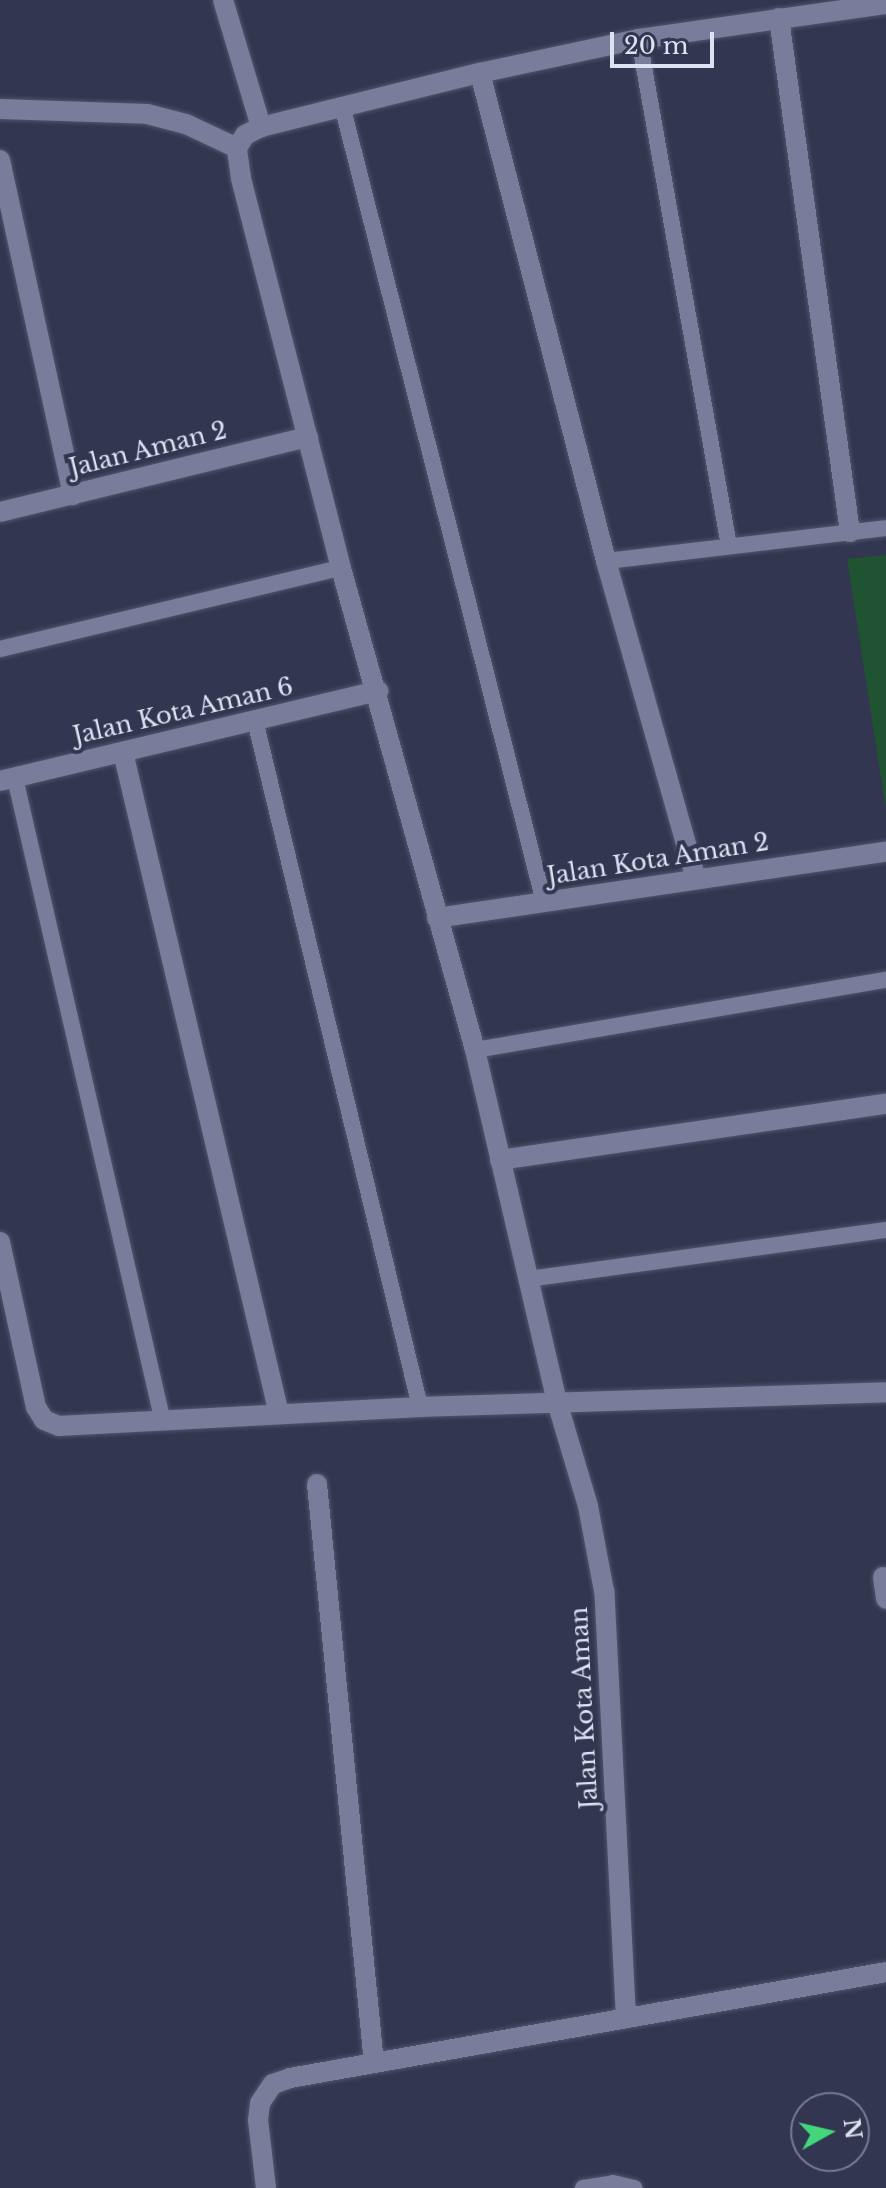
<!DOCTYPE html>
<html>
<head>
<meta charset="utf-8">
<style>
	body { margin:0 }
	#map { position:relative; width:886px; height:2188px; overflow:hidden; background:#323650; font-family:"Libre Baskerville",serif }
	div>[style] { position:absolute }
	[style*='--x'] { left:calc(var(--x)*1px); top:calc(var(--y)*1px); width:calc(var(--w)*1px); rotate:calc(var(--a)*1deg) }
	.green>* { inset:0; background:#205331 }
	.roads { filter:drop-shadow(0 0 2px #51546a) drop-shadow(0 0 2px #51546a) }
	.service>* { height:16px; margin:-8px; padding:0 8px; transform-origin:8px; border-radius:8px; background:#797d9b }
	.minor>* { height:20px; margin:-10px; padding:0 10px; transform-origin:10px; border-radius:10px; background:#797d9b }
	span { translate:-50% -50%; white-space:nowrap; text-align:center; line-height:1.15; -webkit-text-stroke:8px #323650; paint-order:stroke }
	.street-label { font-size:24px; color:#dee1f2 }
	.north { position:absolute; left:790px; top:2092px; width:80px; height:80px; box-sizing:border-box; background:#323650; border:2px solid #777a91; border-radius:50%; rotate:82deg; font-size:22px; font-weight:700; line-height:32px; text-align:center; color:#dee1f2 }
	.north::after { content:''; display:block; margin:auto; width:28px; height:36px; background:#42d77b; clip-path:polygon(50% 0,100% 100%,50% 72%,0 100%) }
	.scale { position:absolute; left:610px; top:32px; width:104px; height:36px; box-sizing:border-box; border:4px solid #dee1f2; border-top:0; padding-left:10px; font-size:24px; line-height:28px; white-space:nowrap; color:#dee1f2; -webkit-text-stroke:6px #323650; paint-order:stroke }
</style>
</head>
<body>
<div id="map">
	<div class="green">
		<div style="clip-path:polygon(886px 555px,886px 810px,847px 559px)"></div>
	</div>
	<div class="roads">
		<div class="service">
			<div style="--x:639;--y:39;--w:515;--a:79.93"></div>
			<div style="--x:342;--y:105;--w:822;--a:75.78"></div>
			<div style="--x:606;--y:561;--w:282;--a:-6.7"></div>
			<div style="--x:0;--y:649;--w:350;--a:-13.4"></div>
			<div style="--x:255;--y:720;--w:707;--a:76.49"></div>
			<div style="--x:15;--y:778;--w:657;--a:77.06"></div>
			<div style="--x:475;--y:1050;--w:417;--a:-9.7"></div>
			<div style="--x:528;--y:1279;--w:361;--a:-7.8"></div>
			<div style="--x:583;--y:2188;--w:30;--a:-9"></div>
			<div style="--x:613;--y:2183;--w:22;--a:13"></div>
		</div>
		<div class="minor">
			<div style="--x:223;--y:0;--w:133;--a:73.3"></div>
			<div style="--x:779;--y:18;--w:519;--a:82.14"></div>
			<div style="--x:480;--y:73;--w:504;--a:75.52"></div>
			<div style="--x:606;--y:561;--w:330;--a:74.2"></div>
			<div style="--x:0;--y:109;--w:147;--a:1.9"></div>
			<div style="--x:147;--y:114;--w:40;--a:14.4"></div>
			<div style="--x:186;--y:124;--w:56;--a:25.2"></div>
			<div style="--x:0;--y:160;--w:343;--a:77.7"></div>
			<div style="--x:0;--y:512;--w:317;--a:-13.7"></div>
			<div style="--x:123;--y:752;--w:680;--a:76.74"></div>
			<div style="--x:0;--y:781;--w:389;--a:-13.4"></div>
			<div style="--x:437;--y:918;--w:454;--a:-8.4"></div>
			<div style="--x:500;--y:1160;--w:390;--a:-8.3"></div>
			<div style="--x:0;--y:1242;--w:169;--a:77.7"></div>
			<div style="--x:36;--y:1407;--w:15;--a:58"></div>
			<div style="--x:44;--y:1420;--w:16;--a:22"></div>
			<div style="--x:59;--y:1426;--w:361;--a:-3"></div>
			<div style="--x:420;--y:1407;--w:466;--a:-1.8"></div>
			<div style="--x:317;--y:1484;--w:582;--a:84.38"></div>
			<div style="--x:883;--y:1577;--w:22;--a:82"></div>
			<div style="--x:626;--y:2018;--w:428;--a:-92.9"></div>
			<div style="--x:604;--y:1591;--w:86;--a:-100.7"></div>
			<div style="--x:588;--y:1506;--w:109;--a:-106.6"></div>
			<div style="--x:557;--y:1402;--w:361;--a:-103.1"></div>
			<div style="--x:475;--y:1050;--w:500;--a:-105.54"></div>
			<div style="--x:341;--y:568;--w:403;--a:-104.4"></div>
			<div style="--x:241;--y:178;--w:30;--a:-98"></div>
			<div style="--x:237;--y:148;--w:15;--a:-58"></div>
			<div style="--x:245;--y:135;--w:18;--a:-27"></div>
			<div style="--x:261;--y:127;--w:226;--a:-13.9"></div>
			<div style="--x:480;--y:73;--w:163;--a:-12.1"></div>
			<div style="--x:639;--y:39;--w:249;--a:-8.1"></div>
			<div style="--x:266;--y:2188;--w:68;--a:-96.7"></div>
			<div style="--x:258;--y:2120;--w:17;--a:-83"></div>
			<div style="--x:260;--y:2103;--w:23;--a:-56"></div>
			<div style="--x:273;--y:2084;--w:18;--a:-19"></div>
			<div style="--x:290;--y:2078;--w:605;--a:-10.08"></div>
		</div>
	</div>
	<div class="street-label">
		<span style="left:148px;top:449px;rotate:-14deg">Jalan Aman 2</span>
		<span style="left:183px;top:711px;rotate:-13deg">Jalan Kota Aman 6</span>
		<span style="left:658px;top:859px;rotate:-9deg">Jalan Kota Aman 2</span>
		<span style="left:584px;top:1708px;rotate:-93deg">Jalan Kota Aman</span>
	</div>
	<div class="north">N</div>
	<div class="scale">20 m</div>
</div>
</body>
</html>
